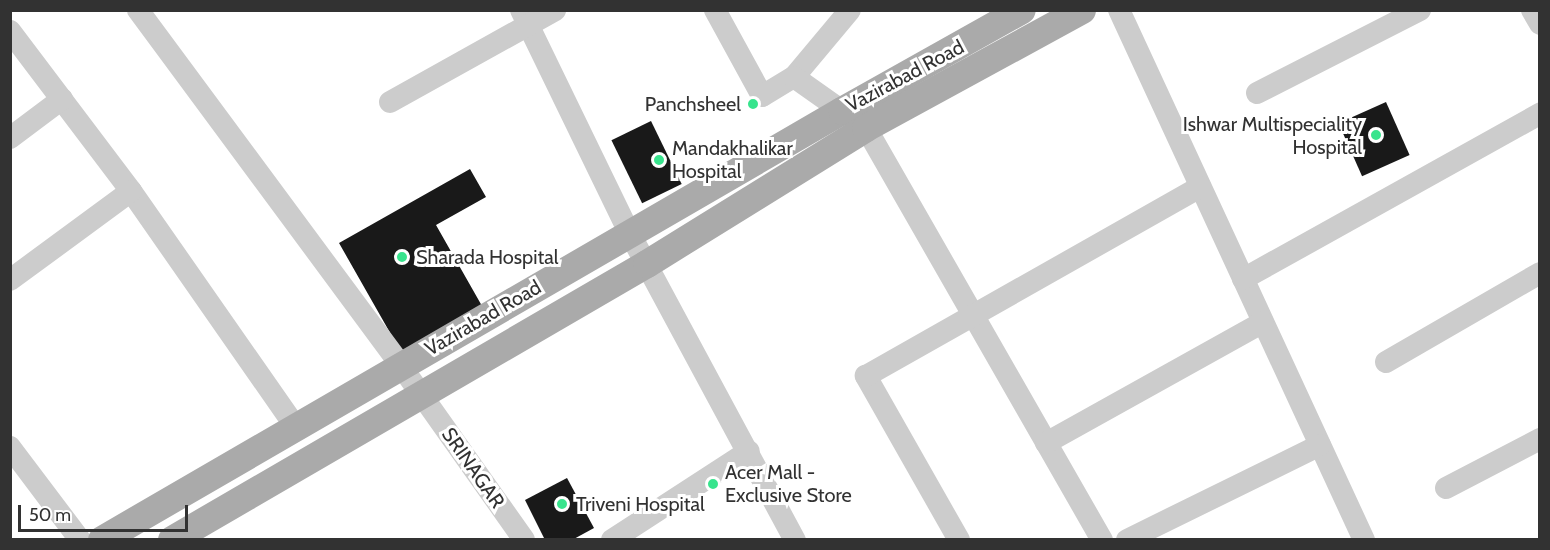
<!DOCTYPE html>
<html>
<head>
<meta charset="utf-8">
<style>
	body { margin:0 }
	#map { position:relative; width:1550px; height:550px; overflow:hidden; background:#fff; font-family:Cabin,sans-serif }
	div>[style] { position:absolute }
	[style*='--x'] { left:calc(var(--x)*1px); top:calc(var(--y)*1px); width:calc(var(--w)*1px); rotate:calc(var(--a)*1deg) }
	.building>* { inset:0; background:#191919; transform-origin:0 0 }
	.minor>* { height:22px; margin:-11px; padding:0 11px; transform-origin:11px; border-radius:11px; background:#ccc }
	.major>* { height:28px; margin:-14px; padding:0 14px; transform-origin:14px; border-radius:14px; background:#aaa }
	.dots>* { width:16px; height:16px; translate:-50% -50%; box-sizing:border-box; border:3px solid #fff; border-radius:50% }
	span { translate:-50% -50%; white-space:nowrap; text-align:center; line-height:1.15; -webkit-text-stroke:6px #fff; paint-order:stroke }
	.street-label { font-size:20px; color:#323232 }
	.poi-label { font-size:20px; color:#323232 }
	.right { translate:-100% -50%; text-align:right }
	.left { translate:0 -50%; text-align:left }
	.frame { position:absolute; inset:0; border:12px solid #323232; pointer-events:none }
	.scale { position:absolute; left:18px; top:505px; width:170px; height:27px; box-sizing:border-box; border:3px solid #323232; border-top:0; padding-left:8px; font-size:18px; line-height:21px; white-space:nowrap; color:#323232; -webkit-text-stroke:4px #fff; paint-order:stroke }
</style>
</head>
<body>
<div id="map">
	<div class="building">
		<div style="left:1386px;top:102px;width:58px;height:52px;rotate:66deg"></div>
		<div style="left:651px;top:121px;width:70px;height:44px;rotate:64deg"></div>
		<div style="clip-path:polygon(470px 169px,486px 197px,436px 225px,482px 306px,401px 352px,339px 243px)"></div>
		<div style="clip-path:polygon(567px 478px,594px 528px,572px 540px,545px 540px,525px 500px)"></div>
	</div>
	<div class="minor">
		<div style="--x:138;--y:10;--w:443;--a:53.5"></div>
		<div style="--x:401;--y:366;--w:213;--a:54.7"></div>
		<div style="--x:521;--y:10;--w:249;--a:64.1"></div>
		<div style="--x:630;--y:234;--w:348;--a:61.7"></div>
		<div style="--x:715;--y:10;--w:98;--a:61.3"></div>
		<div style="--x:762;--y:96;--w:37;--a:-31"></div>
		<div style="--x:794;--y:77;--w:87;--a:-50.1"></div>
		<div style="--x:1119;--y:10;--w:584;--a:65.19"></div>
		<div style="--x:1532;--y:10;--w:16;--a:60"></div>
		<div style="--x:10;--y:31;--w:201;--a:52.9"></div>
		<div style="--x:131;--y:191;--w:287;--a:55.1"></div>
		<div style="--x:794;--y:77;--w:88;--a:35.3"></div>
		<div style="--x:866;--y:128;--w:475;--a:60.2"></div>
		<div style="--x:1257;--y:93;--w:183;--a:-27"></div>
		<div style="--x:390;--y:102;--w:189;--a:-29.1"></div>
		<div style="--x:10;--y:138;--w:65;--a:-36.9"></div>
		<div style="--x:1243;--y:279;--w:340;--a:-29.1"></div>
		<div style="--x:10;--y:280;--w:150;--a:-36.3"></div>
		<div style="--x:1386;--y:362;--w:178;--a:-30"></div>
		<div style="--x:1046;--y:443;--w:248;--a:-29.1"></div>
		<div style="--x:10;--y:447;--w:116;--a:53"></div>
		<div style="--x:1446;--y:488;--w:106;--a:-27.5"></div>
		<div style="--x:612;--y:540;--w:163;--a:-33"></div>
		<div style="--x:959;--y:540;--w:189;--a:-119.6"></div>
		<div style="--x:866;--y:376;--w:384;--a:-29.5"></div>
		<div style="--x:1127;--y:540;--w:215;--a:-26.2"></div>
	</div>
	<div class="major">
		<div style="--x:102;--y:540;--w:855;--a:-30.1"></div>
		<div style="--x:842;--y:111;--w:206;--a:-29.3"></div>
		<div style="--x:172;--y:540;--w:549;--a:-30.16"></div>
		<div style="--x:647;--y:264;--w:258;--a:-31.8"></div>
		<div style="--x:866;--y:128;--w:246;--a:-28.6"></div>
	</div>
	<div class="dots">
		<div style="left:753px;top:104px;background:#38e48d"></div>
		<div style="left:1376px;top:135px;background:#38e48d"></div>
		<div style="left:659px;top:160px;background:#38e48d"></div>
		<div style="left:402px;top:257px;background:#38e48d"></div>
		<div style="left:713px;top:484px;background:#38e48d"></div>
		<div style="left:562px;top:504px;background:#38e48d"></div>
	</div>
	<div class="street-label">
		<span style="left:905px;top:76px;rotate:-28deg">Vazirabad Road</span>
		<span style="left:483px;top:318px;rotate:-30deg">Vazirabad Road</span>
		<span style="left:473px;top:468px;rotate:55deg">SRINAGAR</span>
	</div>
	<div class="poi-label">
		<span class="right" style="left:741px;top:104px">Panchsheel</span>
		<span class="right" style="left:1362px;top:136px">Ishwar Multispeciality<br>Hospital</span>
		<span class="left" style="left:672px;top:160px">Mandakhalikar<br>Hospital</span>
		<span class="left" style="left:416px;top:257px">Sharada Hospital</span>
		<span class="left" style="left:725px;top:484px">Acer Mall -<br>Exclusive Store</span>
		<span class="left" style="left:576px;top:504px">Triveni Hospital</span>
	</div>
	<div class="frame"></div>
	<div class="scale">50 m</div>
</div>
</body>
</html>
